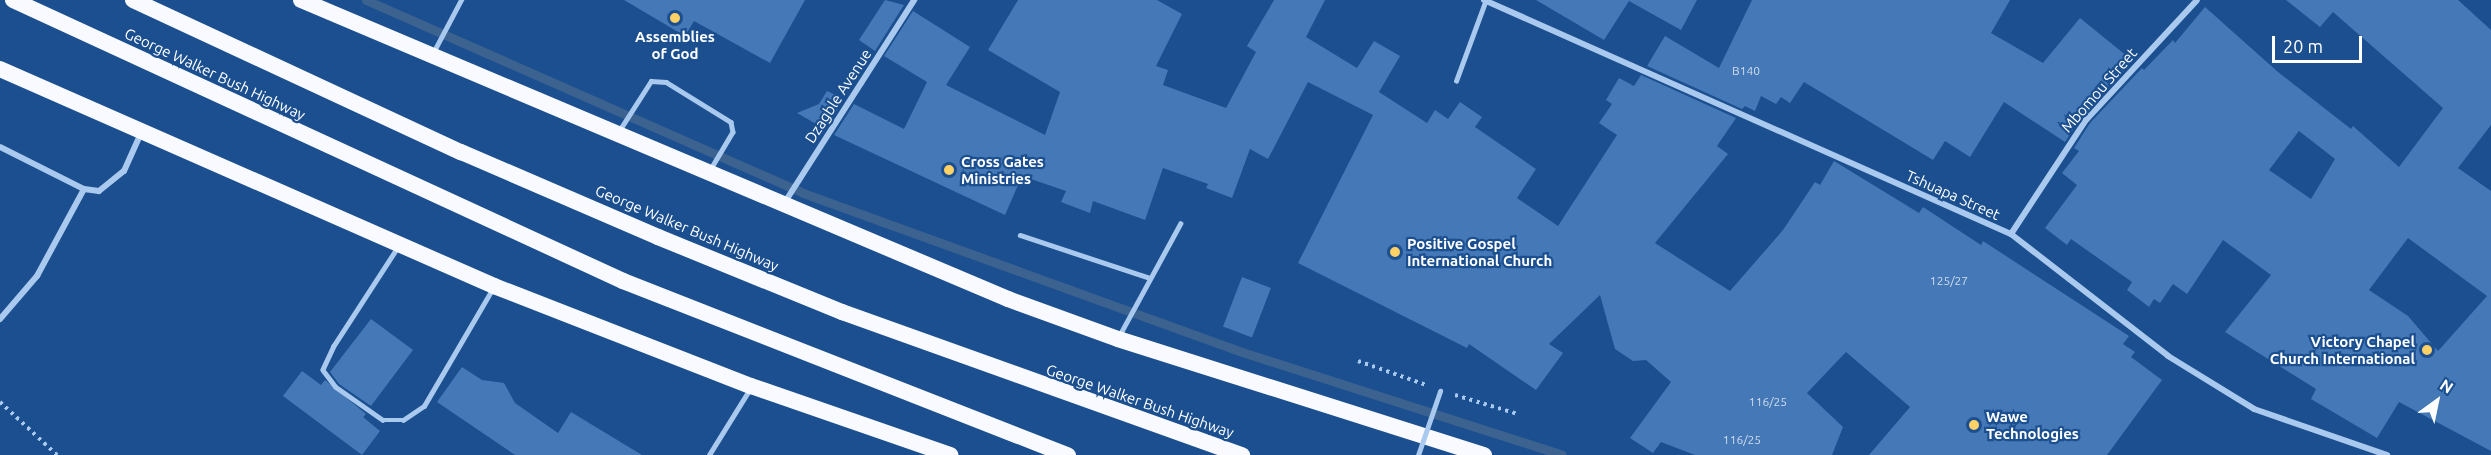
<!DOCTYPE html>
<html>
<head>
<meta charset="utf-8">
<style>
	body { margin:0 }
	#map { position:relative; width:2491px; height:455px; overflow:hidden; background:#1b4f8f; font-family:Ubuntu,sans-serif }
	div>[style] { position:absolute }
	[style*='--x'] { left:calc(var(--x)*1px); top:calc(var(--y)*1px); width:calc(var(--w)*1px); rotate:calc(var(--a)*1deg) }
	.stream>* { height:9px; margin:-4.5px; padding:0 4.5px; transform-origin:4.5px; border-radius:4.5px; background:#3c6290 }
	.building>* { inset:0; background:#4478b7; transform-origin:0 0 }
	.path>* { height:4px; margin-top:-2px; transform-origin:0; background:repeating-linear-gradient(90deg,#a9c9ee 0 3px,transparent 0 7.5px) }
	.service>* { height:4.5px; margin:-2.25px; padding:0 2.25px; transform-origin:2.25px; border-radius:2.25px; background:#a9c9ee }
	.minor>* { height:6px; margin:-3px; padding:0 3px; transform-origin:3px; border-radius:3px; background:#a9c9ee }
	.trunk>* { height:16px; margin:-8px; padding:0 8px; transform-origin:8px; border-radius:8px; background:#f8faff }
	.pedestrian-bridge>* { height:5px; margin:-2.5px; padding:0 2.5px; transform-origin:2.5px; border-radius:2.5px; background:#a9c9ee }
	.dots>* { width:16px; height:16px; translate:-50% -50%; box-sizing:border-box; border:3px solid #1b4f8f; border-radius:50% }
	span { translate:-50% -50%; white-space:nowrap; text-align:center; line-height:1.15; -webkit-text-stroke:4.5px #1b4f8f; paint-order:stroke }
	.number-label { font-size:12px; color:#d0dded }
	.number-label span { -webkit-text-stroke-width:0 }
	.poi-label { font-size:15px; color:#fff; font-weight:700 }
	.left { translate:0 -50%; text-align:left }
	.right { translate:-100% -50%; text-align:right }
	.street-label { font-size:15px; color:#fff }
	.north { position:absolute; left:2407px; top:371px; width:60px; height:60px; -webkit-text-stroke:4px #1b4f8f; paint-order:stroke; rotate:33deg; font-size:16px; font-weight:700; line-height:24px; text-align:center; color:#fff }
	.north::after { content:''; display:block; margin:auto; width:21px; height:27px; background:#fff; clip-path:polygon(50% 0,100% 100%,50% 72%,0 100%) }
	.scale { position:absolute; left:2272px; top:36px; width:90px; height:27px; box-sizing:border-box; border:3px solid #fff; border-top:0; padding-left:8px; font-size:18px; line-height:21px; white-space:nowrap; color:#fff; -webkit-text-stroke:4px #1b4f8f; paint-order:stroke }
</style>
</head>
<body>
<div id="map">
	<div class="stream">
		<div style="--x:366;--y:0;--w:478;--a:23.8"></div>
		<div style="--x:803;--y:193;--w:464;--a:19.9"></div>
		<div style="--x:1239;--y:351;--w:339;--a:17.8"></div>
	</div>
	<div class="building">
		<div style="clip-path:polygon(624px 0,805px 0,770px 63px,694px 21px,685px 36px)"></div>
		<div style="clip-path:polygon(885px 0,904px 5px,875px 51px,859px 40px)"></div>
		<div style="clip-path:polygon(1018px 0,1157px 0,1182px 14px,1156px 66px,1168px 70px,1163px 85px,1226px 108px,1256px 52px,1247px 46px,1274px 0,1325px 0,1306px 37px,1357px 68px,1374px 41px,1400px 56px,1379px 92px,1427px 123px,1435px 110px,1448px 119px,1460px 102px,1482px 117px,1475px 127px,1536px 169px,1517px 198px,1558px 226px,1617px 135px,1599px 123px,1612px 104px,1606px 100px,1619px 78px,1634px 86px,1641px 75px,1736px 118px,1717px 146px,1728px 154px,1655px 243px,1730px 291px,1783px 230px,1815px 182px,1820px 185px,1834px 161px,1919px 213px,1923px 207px,1981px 245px,1983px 241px,2129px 336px,2123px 344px,2135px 352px,2131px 357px,2162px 380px,2107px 455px,1869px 455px,1910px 407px,1846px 352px,1807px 393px,1843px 427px,1832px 455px,1695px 455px,1661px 442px,1653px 453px,1630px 438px,1671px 382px,1646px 360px,1633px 361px,1615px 349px,1600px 295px,1549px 344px,1563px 353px,1536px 390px,1469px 344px,1467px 348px,1298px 263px,1373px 115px,1308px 82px,1268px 159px,1250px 149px,1232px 198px,1206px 188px,1208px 184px,1163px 168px,1145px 220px,1093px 201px,1090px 213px,1061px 202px,1066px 191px,1022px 176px,1005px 215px,834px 135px,854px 104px,904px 129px,927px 82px,884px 56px,913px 11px,970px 47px,946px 85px,1045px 135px,1060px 92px,988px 50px)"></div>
		<div style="clip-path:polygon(1536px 0,1697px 0,1681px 30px,1629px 1px,1604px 40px)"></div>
		<div style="clip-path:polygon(1752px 0,2010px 0,1991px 33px,2043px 63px,2080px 18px,2133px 61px,2082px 116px,2065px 142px,2004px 102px,1970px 157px,1945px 141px,1933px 160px,1804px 82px,1790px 103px,1781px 97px,1776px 104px,1761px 96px,1755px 111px,1745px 106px,1742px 109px,1647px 66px,1665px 36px,1719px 68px)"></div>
		<div style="clip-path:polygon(evenodd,2286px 0,2458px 0,2491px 30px,2491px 125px,2458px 168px,2491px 191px,2491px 451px,2399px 402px,2377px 438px,2311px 399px,2316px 389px,2225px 332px,2271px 275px,2223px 240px,2187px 294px,2173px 284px,2160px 303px,2154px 299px,2149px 307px,2127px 290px,2132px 282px,2071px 239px,2067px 245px,2045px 228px,2077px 185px,2062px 173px,2079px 151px,2074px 148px,2090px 123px,2142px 68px,2144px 70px,2173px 40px,2175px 43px,2205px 7px,2278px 72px,2351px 129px,2353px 126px,2399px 167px,2443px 108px,2333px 12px,2320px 27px,2286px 0,2299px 131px,2335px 159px,2311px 199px,2269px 170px,2299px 131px,2286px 0,2408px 238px,2487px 296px,2438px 351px,2408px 316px,2369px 290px,2408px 238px)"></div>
		<div style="clip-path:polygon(827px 91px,844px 99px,825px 129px,797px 113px,819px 104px)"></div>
		<div style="left:1242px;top:277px;width:31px;height:53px;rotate:21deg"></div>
		<div style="clip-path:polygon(371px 319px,413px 350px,371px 406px,339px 384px,330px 372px)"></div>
		<div style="clip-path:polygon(462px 367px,482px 380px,504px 383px,515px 403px,558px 433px,571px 412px,642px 455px,515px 455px,437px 402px)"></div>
		<div style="clip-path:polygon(302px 371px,321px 385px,325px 380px,366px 414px,363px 417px,380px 431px,362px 455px,283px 396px)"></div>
	</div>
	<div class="path">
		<div style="--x:1358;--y:361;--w:72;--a:19.4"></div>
		<div style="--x:1455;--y:395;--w:66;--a:16.8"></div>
		<div style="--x:0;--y:402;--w:78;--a:42.9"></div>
	</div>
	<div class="service">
		<div style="--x:434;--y:51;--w:58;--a:-62.1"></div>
		<div style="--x:1456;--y:81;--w:84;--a:-69.8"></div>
		<div style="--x:619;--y:131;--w:59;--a:-57.4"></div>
		<div style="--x:651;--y:81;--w:15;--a:4"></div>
		<div style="--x:666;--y:82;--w:76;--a:31.6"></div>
		<div style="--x:731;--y:122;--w:10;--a:79"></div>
		<div style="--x:733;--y:132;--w:43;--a:120.7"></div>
		<div style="--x:1020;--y:235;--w:137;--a:18.3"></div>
		<div style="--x:397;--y:249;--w:116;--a:123"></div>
		<div style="--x:334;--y:346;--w:26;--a:115"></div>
		<div style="--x:323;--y:370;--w:21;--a:53"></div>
		<div style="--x:336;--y:387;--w:57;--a:35.1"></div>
		<div style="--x:383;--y:420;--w:20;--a:0"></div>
		<div style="--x:403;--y:420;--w:25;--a:-34"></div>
		<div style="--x:424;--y:406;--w:137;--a:-59.7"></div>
		<div style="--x:1119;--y:336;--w:128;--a:-61.4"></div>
		<div style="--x:709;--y:455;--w:78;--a:-58.2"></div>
	</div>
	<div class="minor">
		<div style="--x:1484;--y:0;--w:577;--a:23.94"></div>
		<div style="--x:2011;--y:234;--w:199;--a:37.8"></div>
		<div style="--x:2168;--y:356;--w:101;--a:31.6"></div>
		<div style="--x:2254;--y:409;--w:141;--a:19.1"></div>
		<div style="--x:0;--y:147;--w:94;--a:26.6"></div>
		<div style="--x:84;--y:189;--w:15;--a:8"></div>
		<div style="--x:99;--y:191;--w:32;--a:-39"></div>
		<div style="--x:124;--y:171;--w:42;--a:-65.9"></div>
		<div style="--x:785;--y:202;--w:240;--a:-57.4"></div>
		<div style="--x:2011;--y:234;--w:136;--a:-56.7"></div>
		<div style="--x:2086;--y:120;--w:163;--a:-47.2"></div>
		<div style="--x:0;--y:319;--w:57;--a:-49.3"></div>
		<div style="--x:37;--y:276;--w:99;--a:-61.6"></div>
	</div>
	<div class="trunk">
		<div style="--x:13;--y:0;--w:672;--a:24.73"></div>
		<div style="--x:623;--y:281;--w:478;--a:21.4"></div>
		<div style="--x:133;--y:0;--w:362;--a:24.9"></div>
		<div style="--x:461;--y:152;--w:215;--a:23.3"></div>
		<div style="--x:658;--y:237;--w:199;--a:22.2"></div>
		<div style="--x:842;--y:312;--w:425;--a:19.7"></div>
		<div style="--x:301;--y:0;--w:768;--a:22.92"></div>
		<div style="--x:1008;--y:299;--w:117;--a:20"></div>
		<div style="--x:1118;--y:339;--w:384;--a:17.6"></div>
		<div style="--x:0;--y:69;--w:540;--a:23.71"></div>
		<div style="--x:494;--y:286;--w:276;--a:21.3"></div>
		<div style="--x:751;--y:386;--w:211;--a:19.1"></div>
	</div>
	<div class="pedestrian-bridge">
		<div style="--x:1418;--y:455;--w:68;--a:-71"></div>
	</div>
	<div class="dots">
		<div style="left:675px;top:18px;background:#ffd166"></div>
		<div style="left:949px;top:170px;background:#ffd166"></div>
		<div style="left:1395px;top:252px;background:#ffd166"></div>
		<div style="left:2427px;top:350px;background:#ffd166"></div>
		<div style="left:1974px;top:425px;background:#ffd166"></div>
	</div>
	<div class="number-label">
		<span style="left:1746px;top:71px">B140</span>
		<span style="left:1949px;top:281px">125/27</span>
		<span style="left:1768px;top:402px">116/25</span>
		<span style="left:1742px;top:440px">116/25</span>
	</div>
	<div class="poi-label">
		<span style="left:675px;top:45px">Assemblies<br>of God</span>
		<span class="left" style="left:961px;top:170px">Cross Gates<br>Ministries</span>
		<span class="left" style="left:1407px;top:252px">Positive Gospel<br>International Church</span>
		<span class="right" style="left:2415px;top:350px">Victory Chapel<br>Church International</span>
		<span class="left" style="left:1986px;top:425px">Wawe<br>Technologies</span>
	</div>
	<div class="street-label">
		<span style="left:215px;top:74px;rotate:25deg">George Walker Bush Highway</span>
		<span style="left:2099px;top:90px;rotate:-49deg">Mbomou Street</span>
		<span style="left:838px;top:96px;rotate:-57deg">Dzagble Avenue</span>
		<span style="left:1953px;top:195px;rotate:24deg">Tshuapa Street</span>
		<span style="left:687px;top:228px;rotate:23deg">George Walker Bush Highway</span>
		<span style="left:1140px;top:401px;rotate:19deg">George Walker Bush Highway</span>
	</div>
	<div class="north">N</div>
	<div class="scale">20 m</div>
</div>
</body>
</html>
